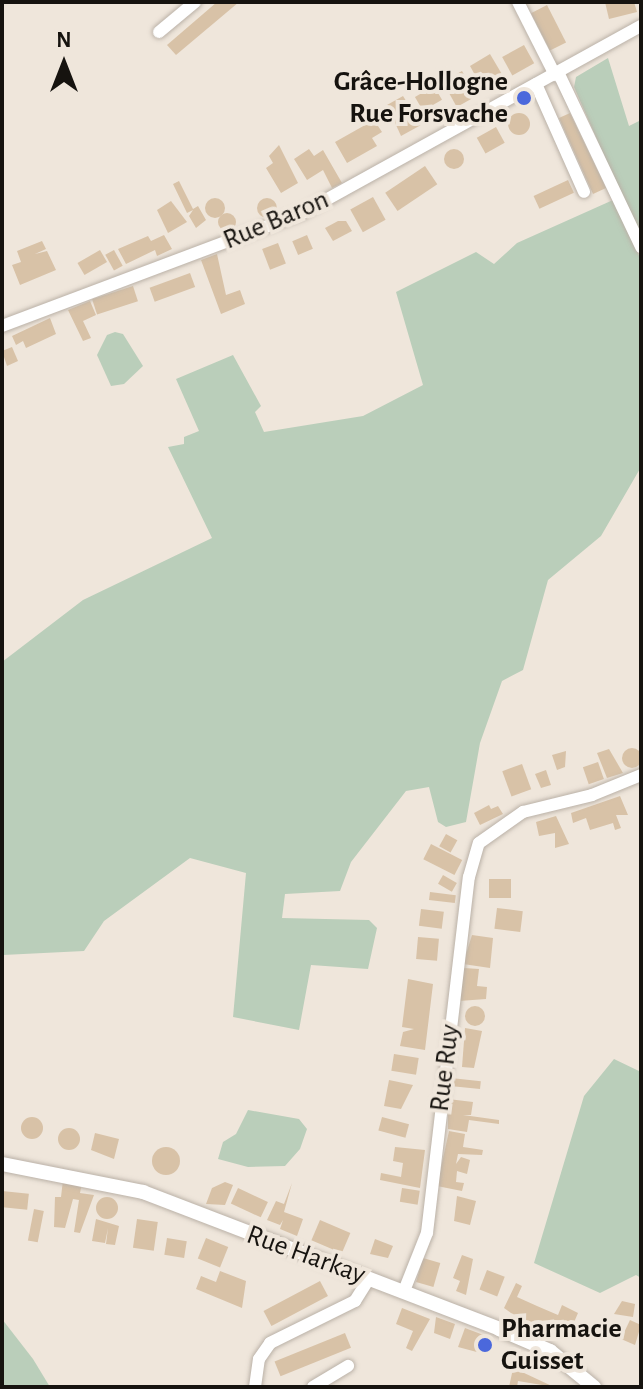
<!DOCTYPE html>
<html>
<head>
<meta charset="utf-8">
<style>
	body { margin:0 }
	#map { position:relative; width:643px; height:1389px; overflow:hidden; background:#efe6db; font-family:"Alegreya Sans",sans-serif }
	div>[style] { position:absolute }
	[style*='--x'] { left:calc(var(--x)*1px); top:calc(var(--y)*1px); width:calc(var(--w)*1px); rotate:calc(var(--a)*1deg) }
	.green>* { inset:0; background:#baceba }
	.building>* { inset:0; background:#d8c2a7; transform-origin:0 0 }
	.round { border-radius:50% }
	.roads { filter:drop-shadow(0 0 2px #bab1a7) drop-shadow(0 0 2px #bab1a7) }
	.minor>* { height:12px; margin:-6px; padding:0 6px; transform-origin:6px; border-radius:6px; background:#fff }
	.tertiary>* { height:14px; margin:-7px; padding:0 7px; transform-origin:7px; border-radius:7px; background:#fff }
	.dots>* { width:22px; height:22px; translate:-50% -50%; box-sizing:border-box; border:4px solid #efe6db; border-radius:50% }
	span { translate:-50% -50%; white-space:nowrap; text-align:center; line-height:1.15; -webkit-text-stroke:8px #efe6db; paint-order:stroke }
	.poi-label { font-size:28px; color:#16130f; font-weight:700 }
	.right { translate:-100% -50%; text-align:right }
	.left { translate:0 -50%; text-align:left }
	.street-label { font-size:28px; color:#16130f }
	.frame { position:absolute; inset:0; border:4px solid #16130f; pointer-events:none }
	.north { position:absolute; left:24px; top:24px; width:80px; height:80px; -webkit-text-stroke:6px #efe6db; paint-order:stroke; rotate:0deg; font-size:22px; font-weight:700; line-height:32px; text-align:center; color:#16130f }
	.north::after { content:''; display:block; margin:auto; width:28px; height:36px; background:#16130f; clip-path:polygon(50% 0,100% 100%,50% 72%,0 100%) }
</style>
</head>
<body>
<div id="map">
	<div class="green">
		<div style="clip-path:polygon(608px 58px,629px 126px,641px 120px,641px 240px,574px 87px,576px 77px)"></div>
		<div style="clip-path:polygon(613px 200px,641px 260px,641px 467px,601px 536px,548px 580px,523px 670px,502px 681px,480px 743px,466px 822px,446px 827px,438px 822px,429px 787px,406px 791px,351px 862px,340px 891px,285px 894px,282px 918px,369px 920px,377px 928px,368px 969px,311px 965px,299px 1030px,233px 1017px,246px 873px,190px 858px,104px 921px,84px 951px,3px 955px,2px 662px,83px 600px,212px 538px,168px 447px,184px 444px,184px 437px,199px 431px,176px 379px,233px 355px,261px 406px,255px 412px,264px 432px,363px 416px,423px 385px,396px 292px,476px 252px,494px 264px,517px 243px)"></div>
		<div style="clip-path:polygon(115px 332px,123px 334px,143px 366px,124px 384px,111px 386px,97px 355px,107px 335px)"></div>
		<div style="clip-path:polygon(614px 1059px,641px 1072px,641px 1278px,636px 1275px,600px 1293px,534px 1263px,584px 1096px)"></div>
		<div style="clip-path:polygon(248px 1110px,299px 1119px,307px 1129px,300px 1149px,285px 1166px,248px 1167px,218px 1159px,223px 1142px,236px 1134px)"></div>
		<div style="clip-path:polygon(2px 1319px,33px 1359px,50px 1387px,2px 1387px)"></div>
	</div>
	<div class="building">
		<div style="clip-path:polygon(217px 2px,239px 2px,176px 55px,167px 45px)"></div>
		<div style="clip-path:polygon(605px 2px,634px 2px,637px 12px,609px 19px)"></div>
		<div style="left:547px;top:5px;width:42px;height:18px;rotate:63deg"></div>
		<div style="left:524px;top:45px;width:21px;height:25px;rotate:61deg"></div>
		<div style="clip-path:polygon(490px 54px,503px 76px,480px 84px,470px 66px)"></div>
		<div style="left:462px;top:71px;width:29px;height:22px;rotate:61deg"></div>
		<div style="left:434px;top:86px;width:16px;height:22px;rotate:60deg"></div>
		<div style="clip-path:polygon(403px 96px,421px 125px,401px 136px,387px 105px)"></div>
		<div style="clip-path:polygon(570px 113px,606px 188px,593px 194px,559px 118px)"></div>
		<div class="round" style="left:508px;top:113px;width:22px;height:22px"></div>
		<div style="clip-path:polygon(374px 120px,382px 132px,372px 138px,377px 146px,347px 163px,335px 142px)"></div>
		<div style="left:496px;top:127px;width:18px;height:22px;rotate:61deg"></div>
		<div style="clip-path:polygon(279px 145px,298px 183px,281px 193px,266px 168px,273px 163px,269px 156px)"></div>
		<div class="round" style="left:444px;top:149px;width:20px;height:20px"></div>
		<div style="clip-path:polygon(309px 149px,314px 156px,323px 150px,342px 183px,332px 188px,323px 170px,307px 180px,294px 159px)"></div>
		<div style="left:425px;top:166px;width:22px;height:48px;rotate:56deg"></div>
		<div style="left:568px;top:180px;width:14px;height:38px;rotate:65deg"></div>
		<div style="clip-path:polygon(179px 181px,193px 209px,198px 206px,206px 220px,196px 228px,189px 216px,193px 210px,187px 213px,173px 184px)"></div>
		<div style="left:373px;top:197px;width:26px;height:26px;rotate:61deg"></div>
		<div class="round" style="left:205px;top:198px;width:20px;height:20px"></div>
		<div class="round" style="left:257px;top:198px;width:20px;height:20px"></div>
		<div style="clip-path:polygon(171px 201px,187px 222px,168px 233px,157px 210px)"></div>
		<div class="round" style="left:218px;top:213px;width:18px;height:18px"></div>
		<div style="clip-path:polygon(338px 221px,346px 221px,352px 231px,333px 241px,325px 228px)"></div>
		<div style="clip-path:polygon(164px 235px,172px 249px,157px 256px,155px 250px,126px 264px,118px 249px,148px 236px,151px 241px)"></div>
		<div style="left:307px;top:235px;width:15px;height:16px;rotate:67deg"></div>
		<div style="clip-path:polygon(42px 241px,46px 249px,35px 254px,47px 251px,56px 270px,20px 285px,12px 265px,21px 262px,17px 251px)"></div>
		<div style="left:278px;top:243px;width:22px;height:17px;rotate:69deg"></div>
		<div style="left:100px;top:250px;width:14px;height:26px;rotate:60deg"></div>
		<div style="left:114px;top:250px;width:18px;height:10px;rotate:61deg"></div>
		<div style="clip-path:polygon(217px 254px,226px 295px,240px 290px,245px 304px,221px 314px,201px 260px)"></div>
		<div style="left:190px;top:273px;width:15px;height:43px;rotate:70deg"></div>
		<div style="left:133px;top:286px;width:16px;height:43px;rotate:72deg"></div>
		<div style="clip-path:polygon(90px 301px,96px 315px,83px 321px,91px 338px,83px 341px,68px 310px)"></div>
		<div style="clip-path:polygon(50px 318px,56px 334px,26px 348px,23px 341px,16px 345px,12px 336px)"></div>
		<div style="clip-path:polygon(12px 347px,18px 361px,7px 366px,2px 351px)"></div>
		<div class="round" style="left:622px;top:748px;width:20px;height:20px"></div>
		<div style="clip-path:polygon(609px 749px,623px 773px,607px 778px,597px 753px)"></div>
		<div style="clip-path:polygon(566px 751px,565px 767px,557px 770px,552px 755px)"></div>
		<div style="left:598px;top:762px;width:18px;height:16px;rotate:71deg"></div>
		<div style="left:522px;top:764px;width:27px;height:21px;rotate:70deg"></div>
		<div style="clip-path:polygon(546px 770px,551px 785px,541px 788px,535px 774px)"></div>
		<div style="clip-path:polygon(620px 796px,628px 815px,616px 815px,621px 828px,615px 830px,613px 823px,590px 830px,586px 818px,573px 823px,571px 813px)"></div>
		<div style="clip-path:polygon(489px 805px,491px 809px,498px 806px,503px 814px,480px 825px,474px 813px)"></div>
		<div style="clip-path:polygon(556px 816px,569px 844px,555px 848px,555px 833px,539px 836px,536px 822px)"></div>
		<div style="left:446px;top:834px;width:13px;height:14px;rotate:29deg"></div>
		<div style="left:431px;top:844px;width:35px;height:17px;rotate:27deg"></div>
		<div style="left:443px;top:875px;width:16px;height:10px;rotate:30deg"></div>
		<div style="left:489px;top:879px;width:22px;height:19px"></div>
		<div style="left:430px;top:892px;width:26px;height:8px;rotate:7deg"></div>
		<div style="left:497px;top:908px;width:26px;height:21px;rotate:7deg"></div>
		<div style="left:421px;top:909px;width:23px;height:17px;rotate:7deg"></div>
		<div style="clip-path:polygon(472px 935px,493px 938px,490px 968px,463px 964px)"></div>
		<div style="left:418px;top:937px;width:21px;height:22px;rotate:5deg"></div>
		<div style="clip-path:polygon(464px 968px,479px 969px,477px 986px,487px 987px,486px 999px,459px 1001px)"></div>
		<div style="clip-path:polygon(408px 979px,433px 984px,425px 1050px,400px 1046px,403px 1032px,414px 1029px,402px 1027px)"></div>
		<div class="round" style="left:465px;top:1006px;width:20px;height:20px"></div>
		<div style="clip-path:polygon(465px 1028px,482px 1031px,474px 1068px,462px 1067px)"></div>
		<div style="left:394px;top:1054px;width:25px;height:17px;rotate:9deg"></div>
		<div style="left:451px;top:1078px;width:30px;height:8px;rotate:6deg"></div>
		<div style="clip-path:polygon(389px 1080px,413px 1085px,401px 1109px,384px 1106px)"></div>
		<div style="clip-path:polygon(448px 1099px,473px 1102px,471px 1115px,463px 1115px,499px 1120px,499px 1124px,469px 1120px,467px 1132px,448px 1129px)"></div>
		<div class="round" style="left:21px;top:1117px;width:22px;height:22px"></div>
		<div style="left:382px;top:1117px;width:28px;height:14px;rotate:15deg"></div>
		<div class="round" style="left:58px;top:1128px;width:22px;height:22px"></div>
		<div style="clip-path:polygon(449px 1131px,465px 1134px,463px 1147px,483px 1150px,482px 1155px,458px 1154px,456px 1164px,461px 1157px,470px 1160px,467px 1174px,457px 1171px,456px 1182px,464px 1183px,462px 1191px,437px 1186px)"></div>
		<div style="clip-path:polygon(95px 1133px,119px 1139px,114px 1159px,91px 1150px)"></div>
		<div style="clip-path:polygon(395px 1147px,425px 1150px,420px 1188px,380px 1180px,381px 1173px,401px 1177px,403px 1163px,393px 1161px)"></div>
		<div class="round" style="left:152px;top:1147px;width:28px;height:28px"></div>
		<div style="clip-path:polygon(63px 1180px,82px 1183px,80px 1193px,94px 1195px,80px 1233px,74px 1232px,79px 1200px,73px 1199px,65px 1228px,54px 1227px,55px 1197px,61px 1197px)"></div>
		<div style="clip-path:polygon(225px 1182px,233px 1185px,225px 1205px,206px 1204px,212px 1188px)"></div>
		<div style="clip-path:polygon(292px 1183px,284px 1212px,303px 1219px,297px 1236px,280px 1229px,283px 1220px,280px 1225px,267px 1220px,276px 1201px,284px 1204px)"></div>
		<div style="left:238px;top:1188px;width:33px;height:17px;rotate:25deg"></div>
		<div style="left:402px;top:1188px;width:18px;height:14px;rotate:9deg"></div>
		<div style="left:2px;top:1191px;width:27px;height:16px;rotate:6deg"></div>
		<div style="clip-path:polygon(457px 1196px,476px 1201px,470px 1225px,454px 1221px)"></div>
		<div class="round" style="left:96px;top:1197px;width:22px;height:22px"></div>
		<div style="left:34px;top:1209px;width:10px;height:32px;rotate:11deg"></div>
		<div style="clip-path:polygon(96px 1219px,119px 1226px,115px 1245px,106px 1244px,108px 1228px,105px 1243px,92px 1241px)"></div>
		<div style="left:137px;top:1219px;width:21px;height:29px;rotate:8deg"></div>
		<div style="left:320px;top:1220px;width:33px;height:22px;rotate:23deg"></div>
		<div style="left:167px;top:1238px;width:20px;height:17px;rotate:9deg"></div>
		<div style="left:206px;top:1238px;width:24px;height:22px;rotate:22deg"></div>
		<div style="clip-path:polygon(375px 1239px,393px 1246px,388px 1258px,370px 1254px)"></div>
		<div style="clip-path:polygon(462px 1255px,473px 1259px,466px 1295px,456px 1291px,460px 1281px,453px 1278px)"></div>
		<div style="left:423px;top:1258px;width:18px;height:25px;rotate:16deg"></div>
		<div style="left:487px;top:1270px;width:19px;height:21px;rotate:21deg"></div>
		<div style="clip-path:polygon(220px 1271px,246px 1281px,242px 1308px,196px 1289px,201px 1276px,216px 1282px)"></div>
		<div style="left:320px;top:1281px;width:17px;height:64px;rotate:62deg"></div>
		<div style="clip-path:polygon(516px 1283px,522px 1286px,517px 1297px,537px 1306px,558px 1315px,562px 1305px,578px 1313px,572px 1327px,562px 1323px,557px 1335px,511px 1313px,504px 1308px)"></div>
		<div style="clip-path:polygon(622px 1301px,635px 1304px,633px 1317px,614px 1314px)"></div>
		<div style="clip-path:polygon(402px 1308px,430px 1319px,412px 1351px,406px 1348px,413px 1331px,396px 1324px)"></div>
		<div style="clip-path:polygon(436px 1317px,455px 1324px,450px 1339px,434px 1333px)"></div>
		<div style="clip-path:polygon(630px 1320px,641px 1325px,635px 1345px,621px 1339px)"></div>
		<div style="clip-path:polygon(465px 1328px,494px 1339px,488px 1355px,458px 1347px)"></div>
		<div style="left:345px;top:1333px;width:16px;height:76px;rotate:68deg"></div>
		<div style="clip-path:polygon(514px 1364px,523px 1366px,522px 1372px,554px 1387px,518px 1381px,517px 1387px,509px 1387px)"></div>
	</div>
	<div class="roads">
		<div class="minor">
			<div style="--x:518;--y:2;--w:82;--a:63.1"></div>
			<div style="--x:159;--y:32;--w:47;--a:-39.8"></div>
			<div style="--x:558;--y:72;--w:194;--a:64.6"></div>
			<div style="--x:536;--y:84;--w:118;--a:66"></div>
			<div style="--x:2;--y:326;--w:321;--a:-20.6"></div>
			<div style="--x:302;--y:213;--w:387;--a:-28.9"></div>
			<div style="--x:404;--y:1291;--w:62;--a:-68.4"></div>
			<div style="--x:427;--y:1233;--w:358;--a:-83.3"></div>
			<div style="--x:469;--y:877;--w:35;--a:-74"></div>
			<div style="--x:479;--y:843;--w:54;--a:-35.2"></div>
			<div style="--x:523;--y:812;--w:71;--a:-13.8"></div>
			<div style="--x:592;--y:795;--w:53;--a:-22.2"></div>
			<div style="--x:255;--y:1387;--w:28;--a:-82"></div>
			<div style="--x:259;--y:1359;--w:19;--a:-55"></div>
			<div style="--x:270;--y:1343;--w:95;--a:-26.3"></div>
			<div style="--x:355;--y:1301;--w:26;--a:-58"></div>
			<div style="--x:313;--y:1387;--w:41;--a:-31"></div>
		</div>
		<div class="tertiary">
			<div style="--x:2;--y:1164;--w:144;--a:11.2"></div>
			<div style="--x:143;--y:1192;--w:381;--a:21"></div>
			<div style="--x:499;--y:1329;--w:56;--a:23.3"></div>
			<div style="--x:550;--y:1351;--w:57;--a:39.3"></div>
		</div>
	</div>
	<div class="dots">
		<div style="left:524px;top:98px;background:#4b68dc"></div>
		<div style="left:485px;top:1345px;background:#4b68dc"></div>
	</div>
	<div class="poi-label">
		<span class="right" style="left:508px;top:98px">Grâce-Hollogne<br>Rue Forsvache</span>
		<span class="left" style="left:501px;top:1345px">Pharmacie<br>Guisset</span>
	</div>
	<div class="street-label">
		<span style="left:276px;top:220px;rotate:-23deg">Rue Baron</span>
		<span style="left:445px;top:1068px;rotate:-83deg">Rue Ruy</span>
		<span style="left:306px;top:1255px;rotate:20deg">Rue Harkay</span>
	</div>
	<div class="frame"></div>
	<div class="north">N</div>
</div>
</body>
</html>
